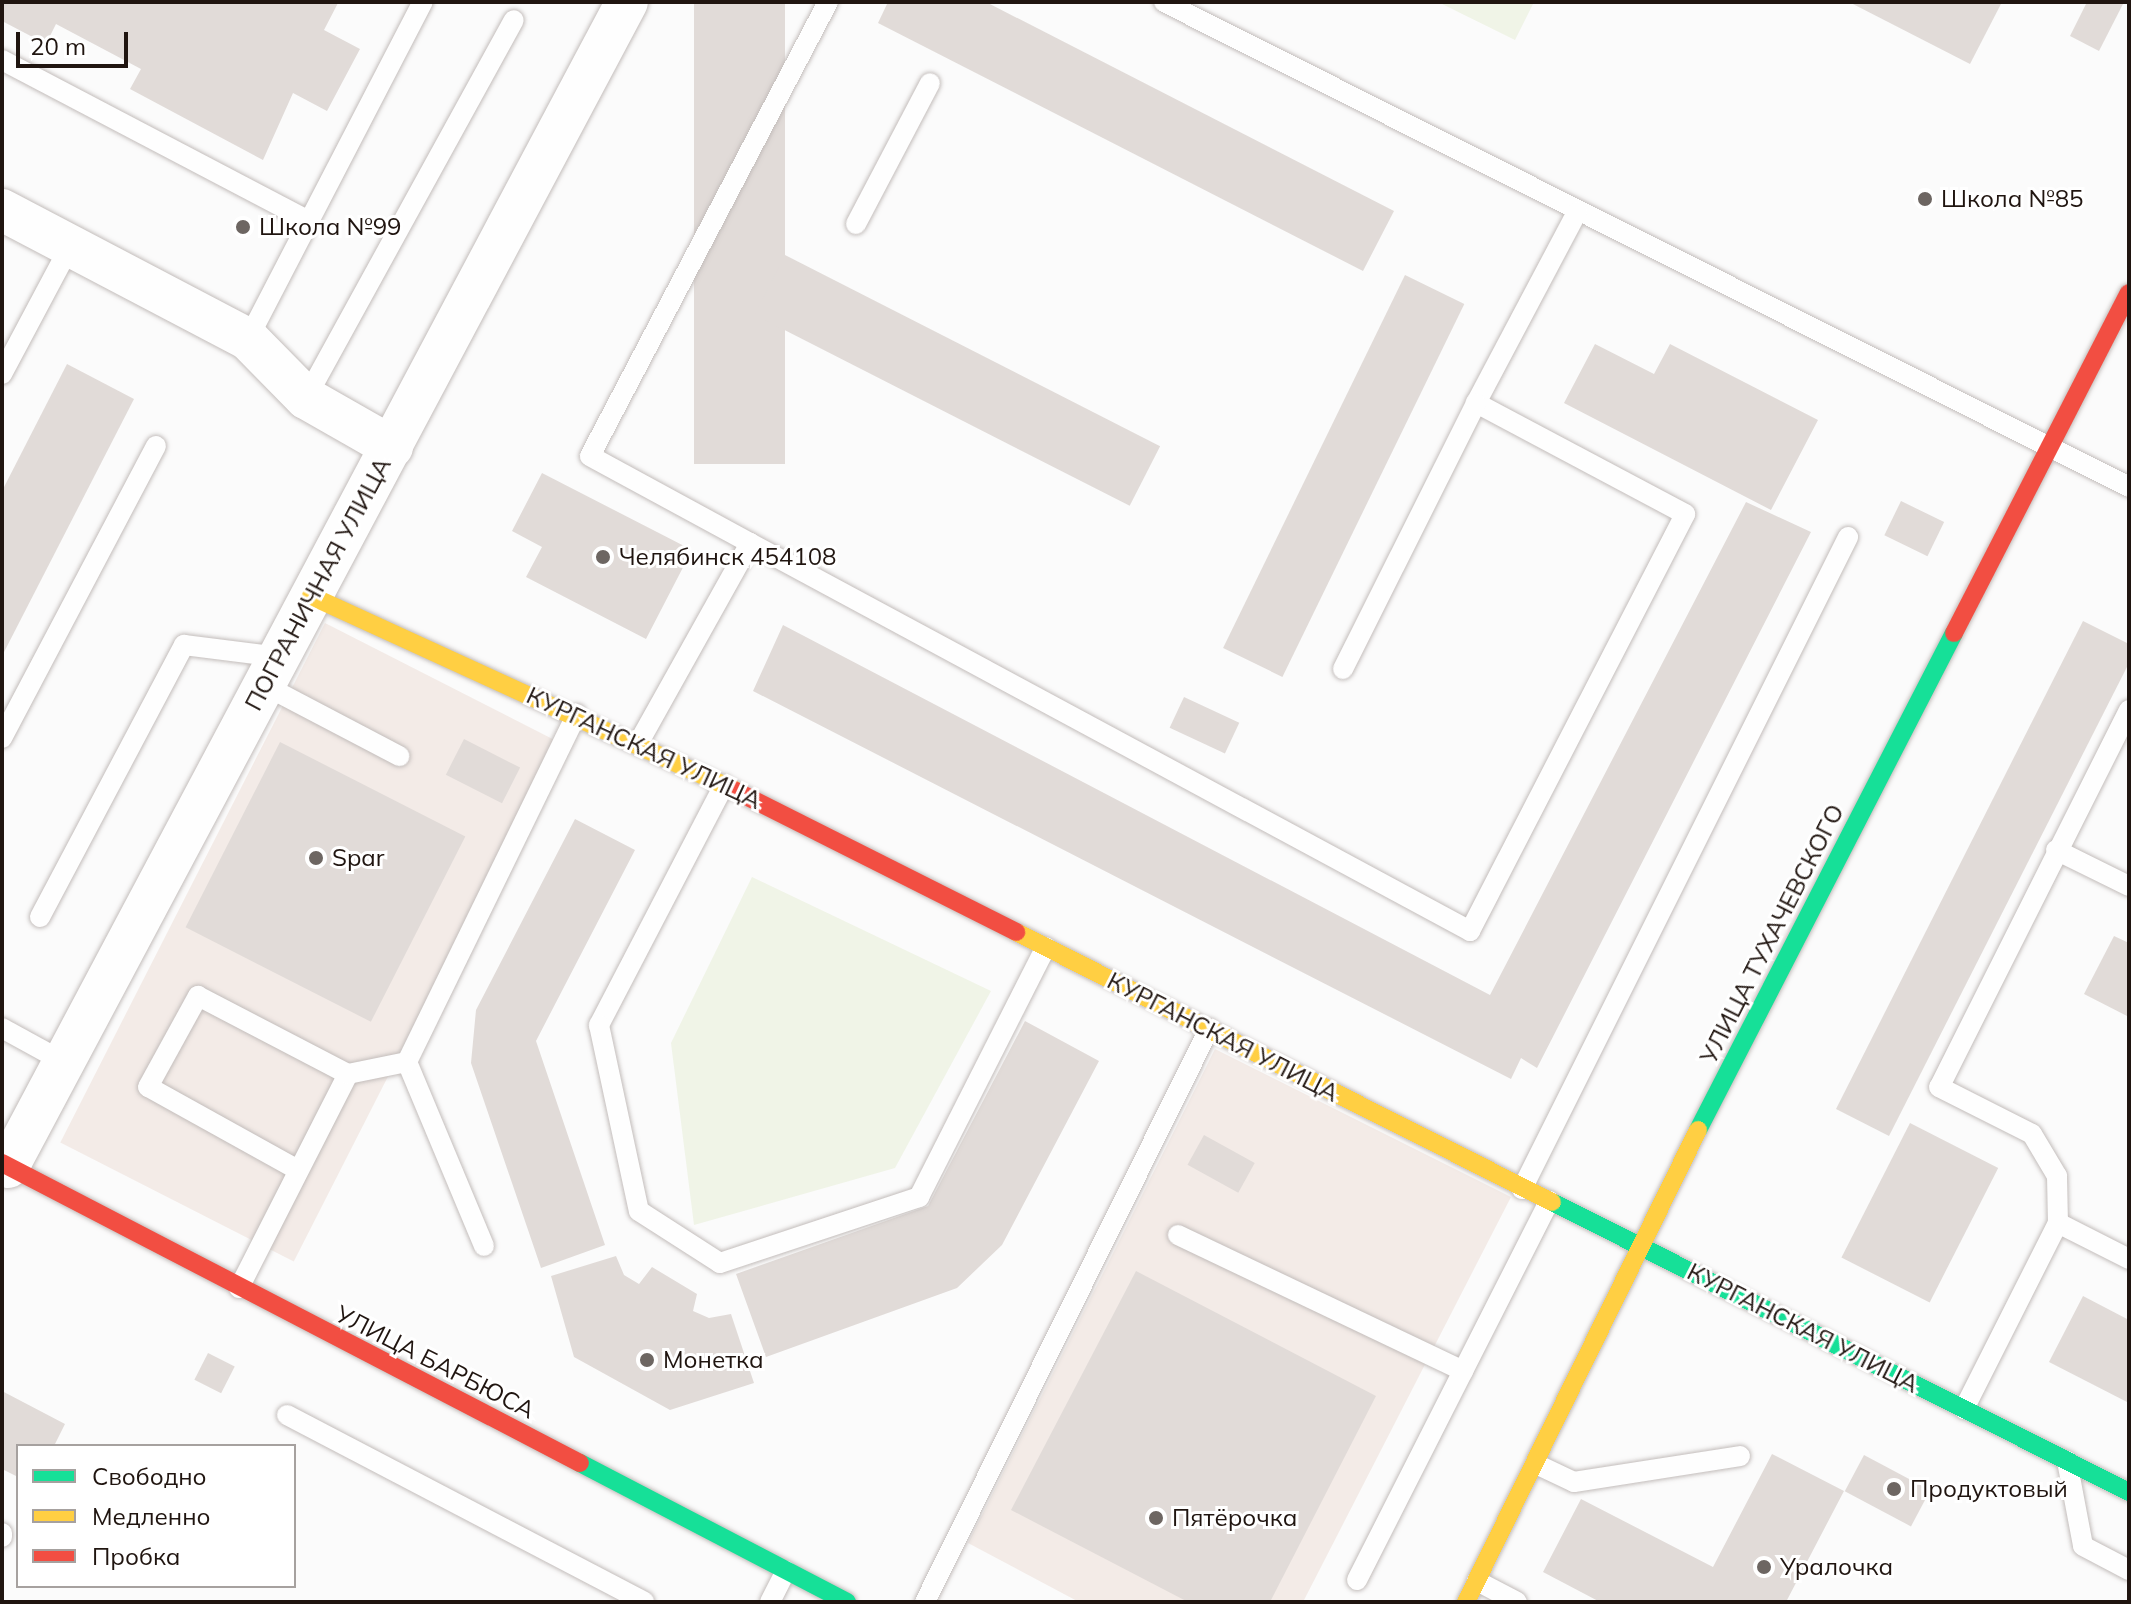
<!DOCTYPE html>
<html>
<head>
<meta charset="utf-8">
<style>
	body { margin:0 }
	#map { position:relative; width:2131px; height:1604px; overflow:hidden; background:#fbfbfb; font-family:Mulish,sans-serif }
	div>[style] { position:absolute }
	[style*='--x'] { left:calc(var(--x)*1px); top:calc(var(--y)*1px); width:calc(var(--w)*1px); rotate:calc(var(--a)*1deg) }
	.commercial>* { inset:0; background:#f3ebe7; transform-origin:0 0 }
	.green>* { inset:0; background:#f0f4e7 }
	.building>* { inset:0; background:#e1dbd8; transform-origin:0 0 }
	.roads { filter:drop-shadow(0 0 2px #c3bdbb) drop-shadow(0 0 2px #c3bdbb) }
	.lane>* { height:20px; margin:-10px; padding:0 10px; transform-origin:10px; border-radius:10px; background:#fefefe }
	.street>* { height:42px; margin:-21px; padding:0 21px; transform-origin:21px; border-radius:21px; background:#fefefe }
	.fast>* { height:18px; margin:-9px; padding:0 9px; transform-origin:9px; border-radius:9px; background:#16e098 }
	.slow>* { height:18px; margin:-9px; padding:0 9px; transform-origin:9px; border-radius:9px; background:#ffcf43 }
	.jam>* { height:18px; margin:-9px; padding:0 9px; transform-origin:9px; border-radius:9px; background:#f24e42 }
	.dots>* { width:22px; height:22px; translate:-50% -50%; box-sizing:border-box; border:4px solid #fff; border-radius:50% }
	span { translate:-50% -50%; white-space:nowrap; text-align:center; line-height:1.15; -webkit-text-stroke:6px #fff; paint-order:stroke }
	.poi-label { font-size:24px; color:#201510 }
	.left { translate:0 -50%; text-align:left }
	.street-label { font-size:24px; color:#201510 }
	.frame { position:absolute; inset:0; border:4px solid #201510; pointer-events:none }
	.legend { position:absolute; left:16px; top:1444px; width:280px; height:144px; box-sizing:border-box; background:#fff; border:2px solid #a6a19f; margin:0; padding:10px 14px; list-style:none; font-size:24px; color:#201510 }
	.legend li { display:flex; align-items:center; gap:16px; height:40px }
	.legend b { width:40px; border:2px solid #a6a19f }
	.scale { position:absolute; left:16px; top:32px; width:112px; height:36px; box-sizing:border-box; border:4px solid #201510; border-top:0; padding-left:10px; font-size:24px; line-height:28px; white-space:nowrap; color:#201510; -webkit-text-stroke:6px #fff; paint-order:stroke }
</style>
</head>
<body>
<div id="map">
	<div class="commercial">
		<div style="left:325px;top:623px;width:262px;height:583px;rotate:27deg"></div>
		<div style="clip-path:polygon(1215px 1049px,1511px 1197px,1303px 1602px,1079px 1602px,968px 1543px)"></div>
	</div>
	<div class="green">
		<div style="clip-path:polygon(1438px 2px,1534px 2px,1515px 40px)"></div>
		<div style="clip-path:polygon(752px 877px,991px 991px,895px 1168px,694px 1225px,671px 1043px)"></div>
	</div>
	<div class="building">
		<div style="clip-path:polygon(2px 2px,346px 2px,338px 3px,324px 30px,360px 49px,327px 111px,293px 93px,263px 160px,130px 89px,141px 69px,56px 24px,46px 44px,2px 21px)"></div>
		<div style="left:694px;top:2px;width:91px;height:462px"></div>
		<div style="clip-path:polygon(888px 2px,986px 2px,1394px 211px,1363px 271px,878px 23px)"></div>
		<div style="clip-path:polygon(1849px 2px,2002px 2px,1970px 64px)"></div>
		<div style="clip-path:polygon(2087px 2px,2124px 2px,2099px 51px,2070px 36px)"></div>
		<div style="left:785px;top:255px;width:421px;height:67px;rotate:27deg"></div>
		<div style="left:1405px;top:275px;width:66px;height:415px;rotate:26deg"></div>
		<div style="clip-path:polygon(1595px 344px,1654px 374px,1670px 344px,1818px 420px,1771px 510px,1564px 403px)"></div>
		<div style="clip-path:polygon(67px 364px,134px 399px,2px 656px,2px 491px)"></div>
		<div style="clip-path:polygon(542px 473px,692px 550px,646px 639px,526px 577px,542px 547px,512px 531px)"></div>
		<div style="left:1901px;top:501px;width:48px;height:38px;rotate:26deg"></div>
		<div style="clip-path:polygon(1746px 502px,1811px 532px,1537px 1068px,1521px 1058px,1511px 1079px,753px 691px,783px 625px,1490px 995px)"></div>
		<div style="clip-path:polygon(2083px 621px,2129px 644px,2129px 663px,1889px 1136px,1836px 1109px)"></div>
		<div style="left:1184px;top:697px;width:61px;height:34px;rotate:25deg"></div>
		<div style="left:464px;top:739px;width:63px;height:40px;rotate:27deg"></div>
		<div style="left:280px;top:742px;width:208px;height:208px;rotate:27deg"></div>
		<div style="clip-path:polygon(575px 819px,635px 850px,536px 1041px,605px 1245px,541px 1268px,471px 1063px,476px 1010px)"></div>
		<div style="clip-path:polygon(2114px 936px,2129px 943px,2129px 1017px,2084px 994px)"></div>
		<div style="clip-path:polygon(1025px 1021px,1099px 1061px,1002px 1245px,957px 1288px,766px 1357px,736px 1274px,928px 1206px)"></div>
		<div style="left:1910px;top:1123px;width:99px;height:151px;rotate:27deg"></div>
		<div style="left:1204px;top:1135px;width:58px;height:34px;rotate:29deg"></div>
		<div style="clip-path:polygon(616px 1256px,624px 1275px,639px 1284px,652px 1267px,697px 1294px,693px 1311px,709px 1318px,731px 1314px,754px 1383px,670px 1410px,574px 1357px,551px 1276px)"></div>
		<div style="clip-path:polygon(1136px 1271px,1376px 1396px,1270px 1602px,1188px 1602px,1011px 1510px)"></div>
		<div style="clip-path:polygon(2083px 1296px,2129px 1320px,2129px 1403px,2049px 1362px)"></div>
		<div style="left:208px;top:1353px;width:30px;height:30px;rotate:27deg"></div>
		<div style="clip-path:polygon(2px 1391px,65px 1424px,54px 1446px,18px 1446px,18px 1477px,2px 1469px)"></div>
		<div style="clip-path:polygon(1772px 1454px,1844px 1491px,1786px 1602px,1600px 1602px,1543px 1572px,1581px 1499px,1713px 1567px)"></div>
		<div style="left:1864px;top:1455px;width:75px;height:41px;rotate:28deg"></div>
	</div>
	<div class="roads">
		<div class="lane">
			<div style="--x:1164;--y:2;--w:1080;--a:26.68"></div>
			<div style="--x:2;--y:60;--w:347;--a:27.7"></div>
			<div style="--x:856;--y:224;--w:159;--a:-62.3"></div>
			<div style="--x:248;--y:339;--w:380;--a:-62.6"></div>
			<div style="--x:2;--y:374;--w:145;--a:-62"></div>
			<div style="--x:306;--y:398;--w:431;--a:-61.2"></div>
			<div style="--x:750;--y:543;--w:818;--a:28.32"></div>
			<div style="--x:1470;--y:931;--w:469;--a:-62.7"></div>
			<div style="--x:1685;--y:514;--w:237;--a:-152"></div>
			<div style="--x:1476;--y:403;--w:216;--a:-62.1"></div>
			<div style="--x:1343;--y:669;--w:297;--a:-63.4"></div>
			<div style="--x:264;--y:685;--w:153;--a:27.7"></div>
			<div style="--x:2129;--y:710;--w:422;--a:116.7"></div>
			<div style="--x:1939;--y:1087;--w:104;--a:26.8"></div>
			<div style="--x:2032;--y:1134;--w:49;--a:59.2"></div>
			<div style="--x:2057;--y:1176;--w:47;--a:88.8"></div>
			<div style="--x:2058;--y:1223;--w:80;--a:26.9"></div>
			<div style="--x:2;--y:738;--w:330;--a:-62.2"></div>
			<div style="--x:639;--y:742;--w:228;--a:-60.8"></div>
			<div style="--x:750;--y:543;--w:182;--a:-151.5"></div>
			<div style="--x:590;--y:456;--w:513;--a:-62.34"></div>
			<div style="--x:724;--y:785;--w:271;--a:117.5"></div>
			<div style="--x:599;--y:1025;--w:190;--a:77.9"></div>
			<div style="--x:639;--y:1211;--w:96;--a:32.7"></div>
			<div style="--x:720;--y:1263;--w:210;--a:-18.3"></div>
			<div style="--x:919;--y:1197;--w:280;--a:-63.1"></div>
			<div style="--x:2056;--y:850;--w:81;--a:26.3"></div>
			<div style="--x:40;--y:917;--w:308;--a:-62.1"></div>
			<div style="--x:184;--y:645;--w:96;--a:7.2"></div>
			<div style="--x:2;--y:1028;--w:71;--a:28.7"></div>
			<div style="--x:298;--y:1170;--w:171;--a:-151"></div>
			<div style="--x:148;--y:1087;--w:104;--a:-61.2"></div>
			<div style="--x:198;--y:996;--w:169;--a:27.5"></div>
			<div style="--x:1522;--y:1189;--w:729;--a:-63.43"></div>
			<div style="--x:1178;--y:1235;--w:316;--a:25.5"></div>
			<div style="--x:484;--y:1246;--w:199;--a:-112.7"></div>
			<div style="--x:407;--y:1062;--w:387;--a:-64"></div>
			<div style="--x:239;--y:1288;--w:240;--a:-63"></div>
			<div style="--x:348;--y:1074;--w:60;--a:-11.5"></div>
			<div style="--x:1964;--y:1409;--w:208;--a:-63.2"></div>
			<div style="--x:287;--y:1415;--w:403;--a:27.6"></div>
			<div style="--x:2067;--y:1461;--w:86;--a:79.3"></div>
			<div style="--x:2083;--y:1546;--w:52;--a:27.6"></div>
			<div style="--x:1536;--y:1464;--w:42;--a:25.3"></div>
			<div style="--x:1574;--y:1482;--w:168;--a:-8.9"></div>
			<div style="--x:2;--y:1533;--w:4;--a:90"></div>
			<div style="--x:1357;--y:1580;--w:425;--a:-63.1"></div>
			<div style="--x:1477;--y:1581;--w:45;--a:27.7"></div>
			<div style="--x:770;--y:1602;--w:35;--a:-63"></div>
			<div style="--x:925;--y:1602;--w:640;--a:-63.64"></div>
		</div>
		<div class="street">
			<div style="--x:2;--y:210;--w:278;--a:27.7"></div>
			<div style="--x:248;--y:339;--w:83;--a:45.5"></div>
			<div style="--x:306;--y:398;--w:99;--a:29.7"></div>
			<div style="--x:8;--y:1167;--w:1319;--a:-62.02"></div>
		</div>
		<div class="fast">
			<div style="--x:1698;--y:1130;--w:559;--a:-62.75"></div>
			<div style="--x:1552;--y:1202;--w:646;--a:26.68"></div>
			<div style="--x:580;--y:1463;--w:301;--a:27.5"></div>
		</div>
		<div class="slow">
			<div style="--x:311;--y:596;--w:465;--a:24.6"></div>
			<div style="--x:1016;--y:932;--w:600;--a:26.74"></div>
			<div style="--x:1466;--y:1602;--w:526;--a:-63.82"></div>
		</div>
		<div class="jam">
			<div style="--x:1954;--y:633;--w:382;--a:-62.8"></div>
			<div style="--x:734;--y:790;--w:316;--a:26.7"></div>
			<div style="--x:2;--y:1163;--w:651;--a:27.43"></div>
		</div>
	</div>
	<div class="dots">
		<div style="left:1925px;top:199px;background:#6d6662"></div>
		<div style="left:243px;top:227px;background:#6d6662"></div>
		<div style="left:603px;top:557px;background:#6d6662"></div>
		<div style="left:316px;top:858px;background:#6d6662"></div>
		<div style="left:647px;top:1360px;background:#6d6662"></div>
		<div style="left:1894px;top:1489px;background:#6d6662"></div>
		<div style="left:1156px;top:1518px;background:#6d6662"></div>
		<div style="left:1764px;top:1567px;background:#6d6662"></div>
	</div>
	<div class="poi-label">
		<span class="left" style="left:1941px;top:199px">Школа №85</span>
		<span class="left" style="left:259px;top:227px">Школа №99</span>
		<span class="left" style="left:619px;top:557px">Челябинск 454108</span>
		<span class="left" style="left:332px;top:858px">Spar</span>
		<span class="left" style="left:663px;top:1360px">Монетка</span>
		<span class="left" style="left:1910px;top:1489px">Продуктовый</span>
		<span class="left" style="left:1172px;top:1518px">Пятёрочка</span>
		<span class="left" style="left:1780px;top:1567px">Уралочка</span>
	</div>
	<div class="street-label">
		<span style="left:318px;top:584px;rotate:-62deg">ПОГРАНИЧНАЯ УЛИЦА</span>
		<span style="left:644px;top:748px;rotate:25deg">КУРГАНСКАЯ УЛИЦА</span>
		<span style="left:1772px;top:934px;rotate:-63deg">УЛИЦА ТУХАЧЕВСКОГО</span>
		<span style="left:1223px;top:1037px;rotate:27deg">КУРГАНСКАЯ УЛИЦА</span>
		<span style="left:1803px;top:1328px;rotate:27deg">КУРГАНСКАЯ УЛИЦА</span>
		<span style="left:435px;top:1362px;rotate:27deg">УЛИЦА БАРБЮСА</span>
	</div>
	<div class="frame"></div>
	<ul class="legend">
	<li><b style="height:10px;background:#16e098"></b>Свободно</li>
	<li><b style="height:10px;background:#ffcf43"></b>Медленно</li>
	<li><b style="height:10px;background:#f24e42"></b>Пробка</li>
	</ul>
	<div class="scale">20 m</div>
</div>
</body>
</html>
